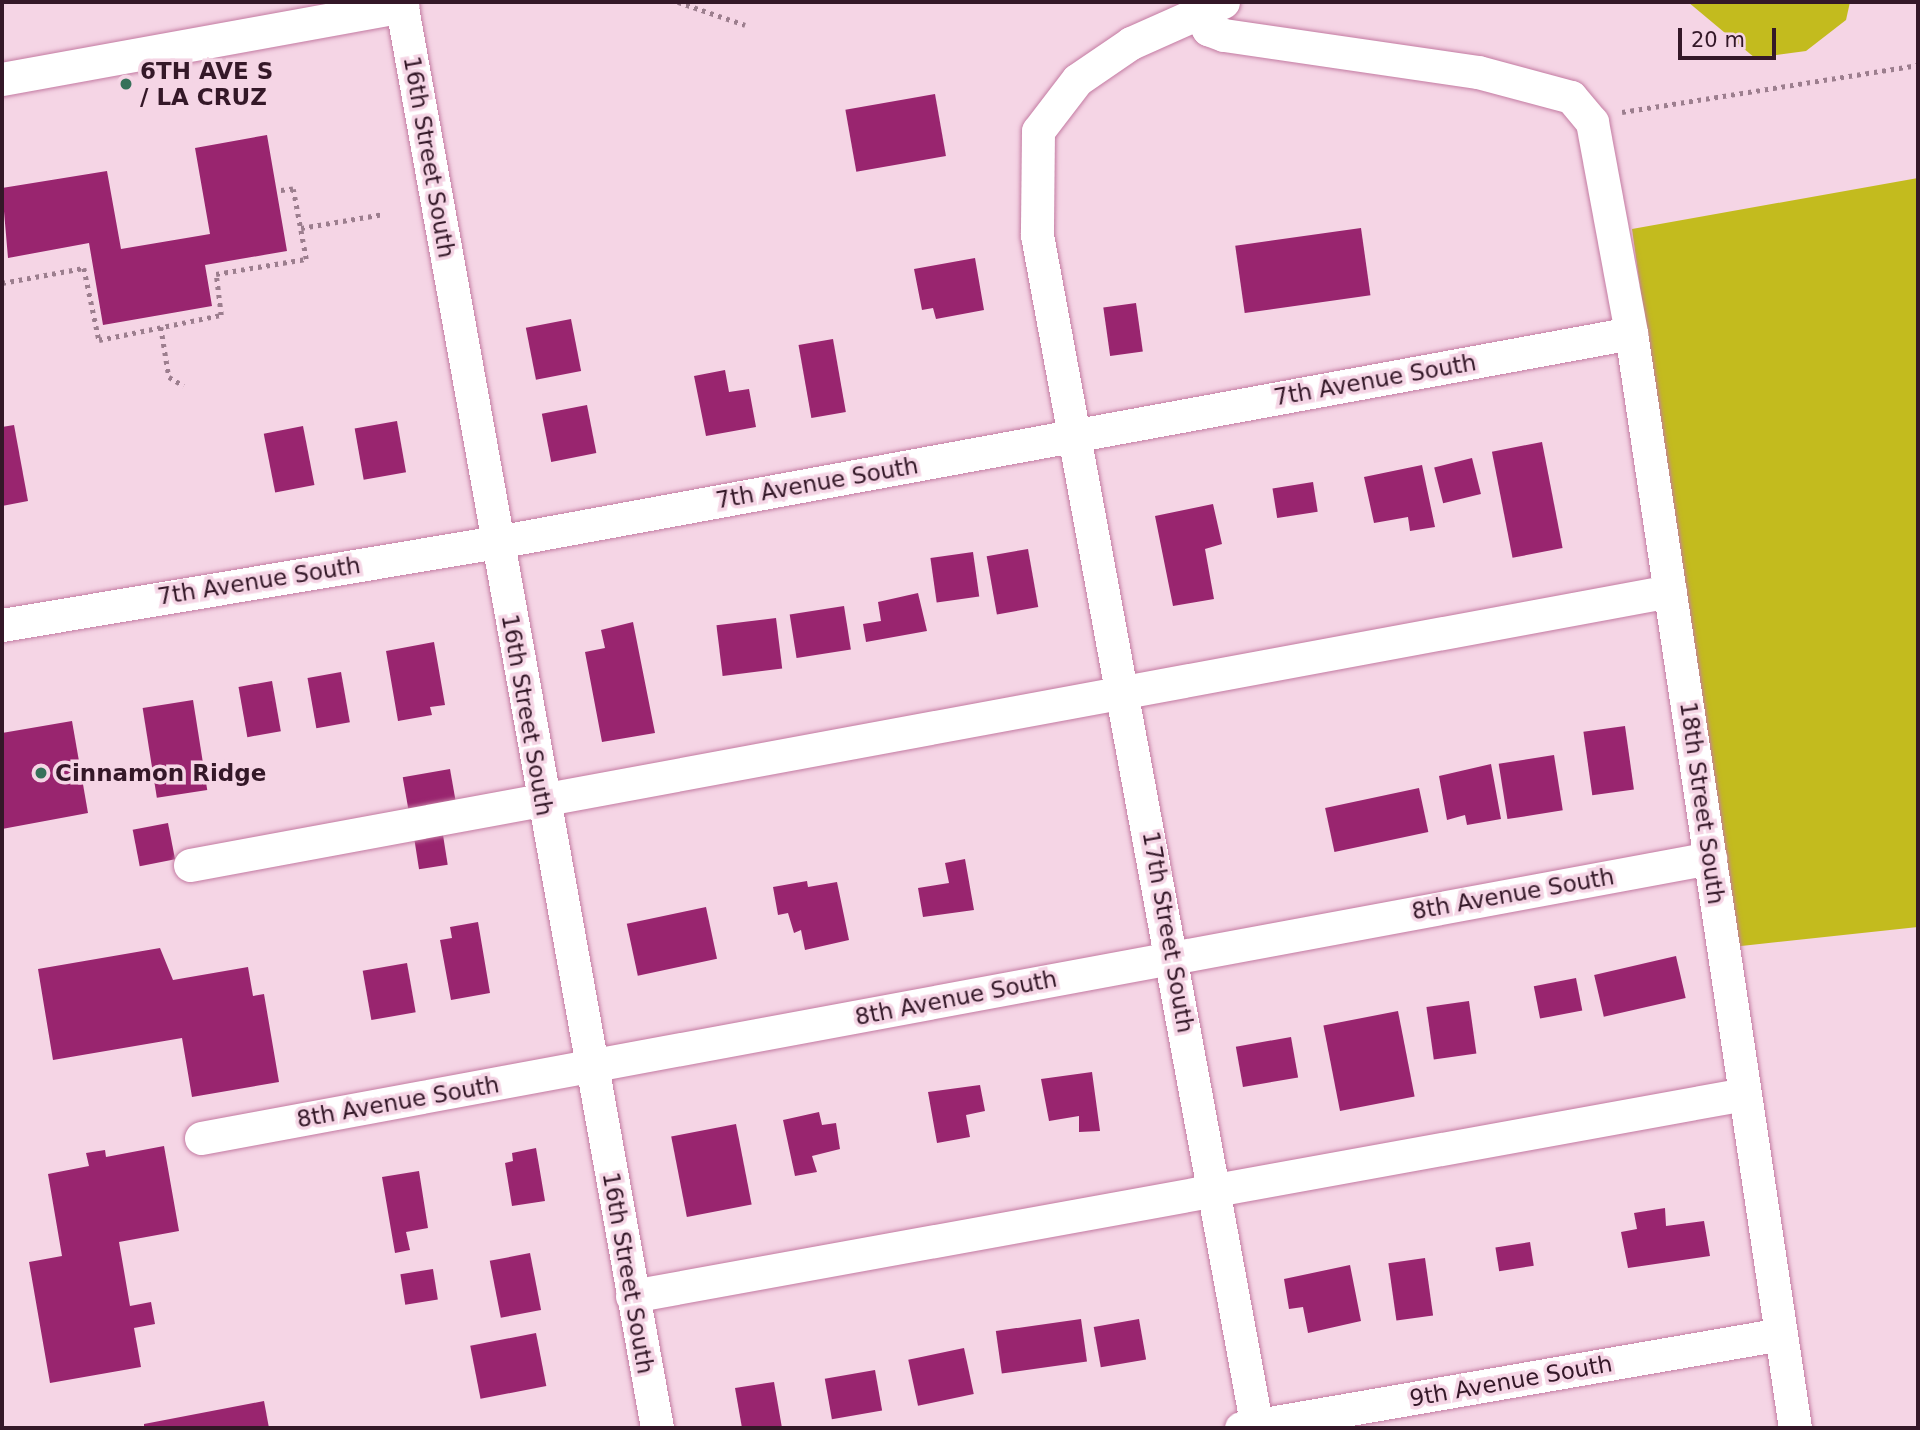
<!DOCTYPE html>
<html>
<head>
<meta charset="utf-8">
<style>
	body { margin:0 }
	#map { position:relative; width:1920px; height:1430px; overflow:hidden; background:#f5d5e5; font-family:"DejaVu Sans",sans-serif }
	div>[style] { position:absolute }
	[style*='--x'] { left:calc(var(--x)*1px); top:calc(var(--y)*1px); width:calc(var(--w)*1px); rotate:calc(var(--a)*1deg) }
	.green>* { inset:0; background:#c3bb1e }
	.building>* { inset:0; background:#99256f; transform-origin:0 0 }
	.path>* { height:4.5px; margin-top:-2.25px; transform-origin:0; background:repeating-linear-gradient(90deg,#9c7e8e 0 3.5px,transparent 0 8.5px) }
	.roads { filter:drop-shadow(0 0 2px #c37ba2) drop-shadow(0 0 2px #c37ba2) }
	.minor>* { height:33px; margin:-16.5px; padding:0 16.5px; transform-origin:16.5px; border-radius:16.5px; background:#fff }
	.dots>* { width:19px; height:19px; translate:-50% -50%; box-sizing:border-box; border:4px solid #f5d5e5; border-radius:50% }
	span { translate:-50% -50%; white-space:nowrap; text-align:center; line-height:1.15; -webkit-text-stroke:7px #f5d5e5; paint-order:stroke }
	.poi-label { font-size:23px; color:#341828; font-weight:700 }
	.left { translate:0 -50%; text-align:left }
	.street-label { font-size:23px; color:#341828 }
	.frame { position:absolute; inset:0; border:4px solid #341828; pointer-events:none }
	.scale { position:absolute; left:1678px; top:28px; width:98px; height:32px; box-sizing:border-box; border:4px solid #341828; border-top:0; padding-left:9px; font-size:21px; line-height:24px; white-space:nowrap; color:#341828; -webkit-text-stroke:5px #f5d5e5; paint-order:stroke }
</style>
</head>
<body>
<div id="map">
	<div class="green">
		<div style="clip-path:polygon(1688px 2px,1850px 2px,1846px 20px,1806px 51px,1755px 58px)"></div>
		<div style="clip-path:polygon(1918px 178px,1918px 927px,1732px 947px,1632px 229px)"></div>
	</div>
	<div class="building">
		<div style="left:935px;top:94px;width:63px;height:91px;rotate:80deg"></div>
		<div style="clip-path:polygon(267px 135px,287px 251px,205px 265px,212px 306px,103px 325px,89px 243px,8px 258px,2px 188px,107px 171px,121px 249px,210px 234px,195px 148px)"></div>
		<div style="left:1361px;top:228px;width:68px;height:127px;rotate:82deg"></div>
		<div style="clip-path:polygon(975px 258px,984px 310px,936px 319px,933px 308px,922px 310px,914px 269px)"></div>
		<div style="left:1136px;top:303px;width:49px;height:33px;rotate:82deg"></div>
		<div style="left:571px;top:319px;width:53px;height:46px;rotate:79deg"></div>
		<div style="left:833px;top:339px;width:74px;height:35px;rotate:80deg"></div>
		<div style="clip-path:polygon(725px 370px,729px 392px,749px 389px,756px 427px,706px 436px,694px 376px)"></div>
		<div style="left:587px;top:405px;width:49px;height:46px;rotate:79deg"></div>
		<div style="left:397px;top:421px;width:52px;height:43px;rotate:80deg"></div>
		<div style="clip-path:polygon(14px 425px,28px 501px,2px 506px,2px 427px)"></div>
		<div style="left:303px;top:426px;width:60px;height:40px;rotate:79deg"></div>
		<div style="left:1542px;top:442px;width:108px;height:51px;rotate:79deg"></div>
		<div style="left:1472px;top:458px;width:37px;height:39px;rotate:76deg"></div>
		<div style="clip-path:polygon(1422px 465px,1435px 527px,1410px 531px,1408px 517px,1374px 523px,1364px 477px)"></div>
		<div style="left:1313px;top:482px;width:30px;height:41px;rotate:81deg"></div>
		<div style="clip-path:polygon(1213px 504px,1222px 544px,1205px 549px,1214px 599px,1173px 606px,1155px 516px)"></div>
		<div style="left:1028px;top:549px;width:59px;height:42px;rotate:80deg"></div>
		<div style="left:973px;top:552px;width:45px;height:43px;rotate:82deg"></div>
		<div style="clip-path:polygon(918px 593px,927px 631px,866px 642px,863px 624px,881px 621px,878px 602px)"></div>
		<div style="left:844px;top:606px;width:44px;height:55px;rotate:81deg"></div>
		<div style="left:776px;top:618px;width:51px;height:60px;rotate:83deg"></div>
		<div style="clip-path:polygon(633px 622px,655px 733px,602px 742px,585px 652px,605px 648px,601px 630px)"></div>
		<div style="clip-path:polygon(434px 642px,445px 705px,430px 707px,432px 715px,398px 721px,386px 651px)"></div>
		<div style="left:341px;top:672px;width:51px;height:34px;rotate:80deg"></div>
		<div style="left:272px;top:681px;width:51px;height:34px;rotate:80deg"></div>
		<div style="left:193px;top:700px;width:91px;height:51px;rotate:81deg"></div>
		<div style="clip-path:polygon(72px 721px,88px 813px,2px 829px,2px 733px)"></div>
		<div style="left:1625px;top:726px;width:64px;height:42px;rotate:82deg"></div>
		<div style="left:1554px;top:755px;width:56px;height:56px;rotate:81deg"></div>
		<div style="clip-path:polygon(1491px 764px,1501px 819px,1467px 825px,1465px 815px,1447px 820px,1439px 776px)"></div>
		<div style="left:450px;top:769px;width:39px;height:48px;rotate:80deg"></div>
		<div style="left:1419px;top:788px;width:45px;height:96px;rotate:78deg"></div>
		<div style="left:168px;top:823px;width:37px;height:36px;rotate:79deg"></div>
		<div style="left:443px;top:835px;width:30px;height:29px;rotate:81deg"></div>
		<div style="clip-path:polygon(965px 859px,974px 910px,923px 917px,918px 888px,949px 883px,945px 863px)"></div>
		<div style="clip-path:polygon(807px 881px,808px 887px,837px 882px,849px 940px,805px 950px,801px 930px,794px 933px,788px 913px,778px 915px,773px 887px)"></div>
		<div style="left:706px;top:907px;width:53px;height:81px;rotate:78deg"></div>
		<div style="clip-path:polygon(478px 922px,490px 993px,451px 1000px,440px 940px,452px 938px,450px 927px)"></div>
		<div style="clip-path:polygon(160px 948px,173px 980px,248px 967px,253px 996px,264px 994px,279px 1082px,192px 1097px,182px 1038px,53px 1060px,38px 969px)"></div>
		<div style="left:1676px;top:956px;width:43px;height:84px;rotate:77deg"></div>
		<div style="left:407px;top:963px;width:50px;height:45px;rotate:80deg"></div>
		<div style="left:1576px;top:978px;width:33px;height:43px;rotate:79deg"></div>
		<div style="left:1469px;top:1001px;width:53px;height:43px;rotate:82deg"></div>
		<div style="left:1398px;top:1011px;width:87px;height:76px;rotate:79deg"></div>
		<div style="left:1291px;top:1037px;width:41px;height:56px;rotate:80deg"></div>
		<div style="clip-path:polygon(1092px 1072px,1100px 1131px,1079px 1132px,1079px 1116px,1049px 1121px,1041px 1079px)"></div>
		<div style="clip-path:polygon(980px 1085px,985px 1111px,966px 1115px,970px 1137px,937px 1143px,928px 1092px)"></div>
		<div style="clip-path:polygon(819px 1112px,822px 1125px,836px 1123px,840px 1149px,812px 1156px,817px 1172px,795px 1176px,783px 1120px)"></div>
		<div style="left:736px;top:1124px;width:82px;height:66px;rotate:79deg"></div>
		<div style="clip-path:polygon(164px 1146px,179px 1231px,119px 1242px,130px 1306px,151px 1302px,155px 1324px,134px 1328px,141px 1367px,50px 1383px,29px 1262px,62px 1256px,48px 1174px,89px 1166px,86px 1153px,105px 1150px,106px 1157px)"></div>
		<div style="clip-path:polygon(536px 1148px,545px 1201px,512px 1206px,505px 1163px,513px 1161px,512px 1153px)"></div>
		<div style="clip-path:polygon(419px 1171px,428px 1228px,406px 1232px,410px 1250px,395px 1253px,382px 1177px)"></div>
		<div style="clip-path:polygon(1665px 1208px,1666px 1226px,1704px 1221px,1710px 1256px,1628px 1268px,1621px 1232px,1637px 1229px,1634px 1213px)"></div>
		<div style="left:1530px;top:1242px;width:24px;height:35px;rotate:81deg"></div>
		<div style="left:530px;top:1253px;width:58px;height:41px;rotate:79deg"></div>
		<div style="left:1425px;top:1258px;width:58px;height:37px;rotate:82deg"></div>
		<div style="clip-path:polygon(1350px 1265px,1361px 1321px,1308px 1333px,1303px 1307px,1289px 1309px,1284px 1279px)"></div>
		<div style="left:433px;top:1269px;width:31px;height:33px;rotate:81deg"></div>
		<div style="left:1081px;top:1319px;width:43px;height:86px;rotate:82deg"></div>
		<div style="left:1139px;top:1319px;width:41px;height:46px;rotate:80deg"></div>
		<div style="left:536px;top:1333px;width:54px;height:67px;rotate:79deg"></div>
		<div style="left:964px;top:1348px;width:47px;height:57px;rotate:78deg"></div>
		<div style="left:875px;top:1370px;width:41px;height:51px;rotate:80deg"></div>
		<div style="clip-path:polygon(774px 1382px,782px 1428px,742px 1428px,735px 1388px)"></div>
		<div style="clip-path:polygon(264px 1401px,269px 1428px,144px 1428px,144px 1424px)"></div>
	</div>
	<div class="path">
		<div style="--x:678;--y:2;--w:71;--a:18.9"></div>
		<div style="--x:1622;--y:112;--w:300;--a:-9"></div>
		<div style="--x:301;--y:228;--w:84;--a:-9.6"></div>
		<div style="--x:2;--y:283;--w:83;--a:-10.4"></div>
		<div style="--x:84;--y:268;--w:74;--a:78.2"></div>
		<div style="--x:99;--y:340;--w:125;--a:-11.6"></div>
		<div style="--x:221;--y:315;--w:41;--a:-97"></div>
		<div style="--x:216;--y:274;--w:91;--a:-9.5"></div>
		<div style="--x:306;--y:259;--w:71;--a:-100.5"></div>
		<div style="--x:293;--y:189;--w:16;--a:173"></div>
		<div style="--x:161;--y:327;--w:51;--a:80.9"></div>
		<div style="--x:169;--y:377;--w:17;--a:31"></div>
	</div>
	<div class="roads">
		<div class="minor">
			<div style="--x:401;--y:2;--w:1449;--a:79.82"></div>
			<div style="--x:1223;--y:2;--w:101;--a:156"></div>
			<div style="--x:1131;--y:43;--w:65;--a:145.6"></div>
			<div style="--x:1077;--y:80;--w:64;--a:127.4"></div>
			<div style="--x:1038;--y:131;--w:104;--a:90.6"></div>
			<div style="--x:1037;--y:235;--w:1213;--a:79.55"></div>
			<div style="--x:1198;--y:11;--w:21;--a:61"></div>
			<div style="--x:1208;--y:29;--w:17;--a:21"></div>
			<div style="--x:1224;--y:35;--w:257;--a:8.3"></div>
			<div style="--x:1478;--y:72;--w:96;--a:15"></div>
			<div style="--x:1571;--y:97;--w:33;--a:50"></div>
			<div style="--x:1592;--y:122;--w:215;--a:79.5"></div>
			<div style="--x:1631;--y:333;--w:1107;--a:81.48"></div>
			<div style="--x:2;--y:79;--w:407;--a:-10.3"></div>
			<div style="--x:2;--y:625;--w:502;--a:-9.52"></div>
			<div style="--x:497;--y:542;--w:1153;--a:-10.44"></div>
			<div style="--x:190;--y:865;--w:1505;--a:-10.49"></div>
			<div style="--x:201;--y:1138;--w:1535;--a:-10.51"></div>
			<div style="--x:632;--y:1296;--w:1131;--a:-10.29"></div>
			<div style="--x:1241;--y:1428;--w:548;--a:-9.87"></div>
		</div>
	</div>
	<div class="dots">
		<div style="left:126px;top:84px;background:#36715a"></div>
		<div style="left:41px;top:773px;background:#36715a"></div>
	</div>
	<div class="poi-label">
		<span class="left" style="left:140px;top:84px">6TH AVE S<br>/ LA CRUZ</span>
		<span class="left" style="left:55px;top:773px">Cinnamon Ridge</span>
	</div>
	<div class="street-label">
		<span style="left:429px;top:157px;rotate:80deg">16th Street South</span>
		<span style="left:1375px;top:380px;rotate:-10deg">7th Avenue South</span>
		<span style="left:817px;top:483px;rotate:-10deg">7th Avenue South</span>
		<span style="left:259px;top:581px;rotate:-9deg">7th Avenue South</span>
		<span style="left:527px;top:715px;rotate:80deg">16th Street South</span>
		<span style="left:1702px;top:803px;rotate:82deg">18th Street South</span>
		<span style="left:1513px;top:894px;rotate:-10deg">8th Avenue South</span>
		<span style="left:1168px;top:932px;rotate:80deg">17th Street South</span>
		<span style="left:956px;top:998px;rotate:-11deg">8th Avenue South</span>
		<span style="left:398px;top:1102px;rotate:-10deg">8th Avenue South</span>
		<span style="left:628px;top:1273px;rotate:80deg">16th Street South</span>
		<span style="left:1511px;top:1381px;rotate:-10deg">9th Avenue South</span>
	</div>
	<div class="frame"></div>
	<div class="scale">20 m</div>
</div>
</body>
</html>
